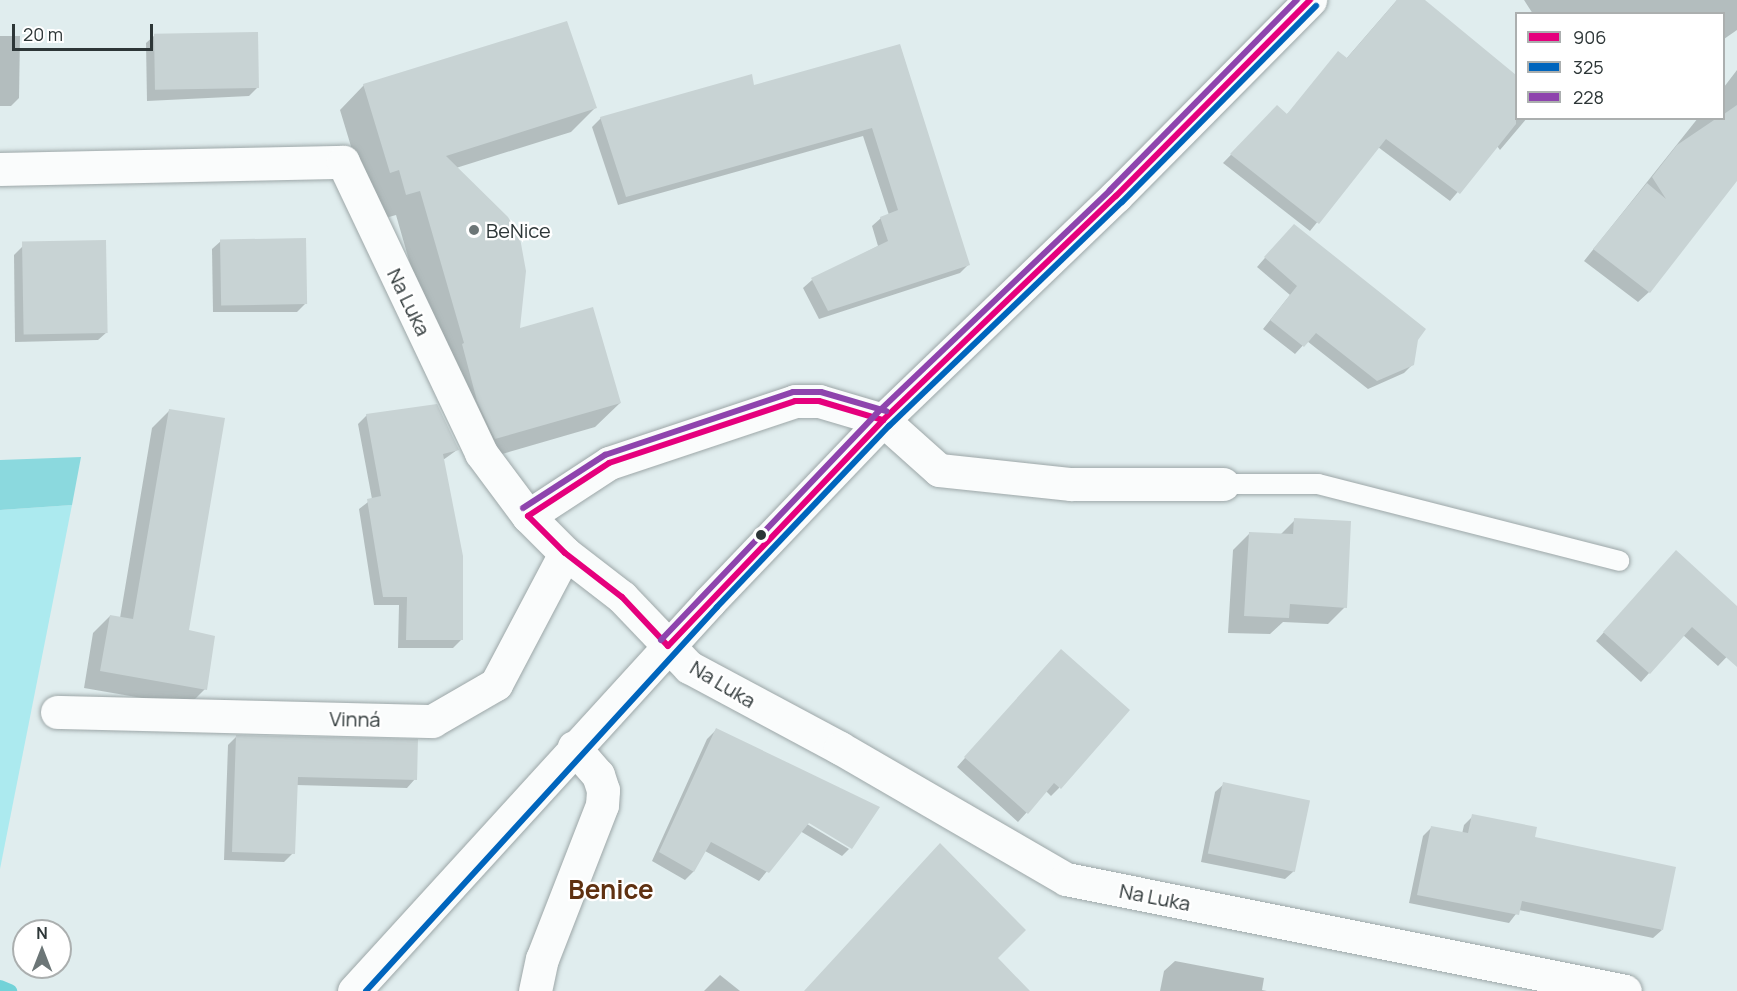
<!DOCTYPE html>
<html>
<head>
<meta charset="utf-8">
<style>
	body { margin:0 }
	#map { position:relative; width:1737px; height:991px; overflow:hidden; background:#e0edee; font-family:Manrope,sans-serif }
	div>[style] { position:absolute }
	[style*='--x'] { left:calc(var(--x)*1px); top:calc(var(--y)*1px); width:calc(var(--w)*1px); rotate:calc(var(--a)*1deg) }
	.green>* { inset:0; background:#aceaef }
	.forest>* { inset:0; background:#8bd9de }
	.shadow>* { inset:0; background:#0003 }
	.stream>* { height:14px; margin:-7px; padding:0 7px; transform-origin:7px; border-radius:7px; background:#73d2d8 }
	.building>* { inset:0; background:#c8d3d4; transform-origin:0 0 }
	.roads { filter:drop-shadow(0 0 2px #9da7a8) drop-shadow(0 0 2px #9da7a8) }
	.lane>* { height:20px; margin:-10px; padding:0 10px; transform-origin:10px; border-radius:10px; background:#fafcfc }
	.street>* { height:33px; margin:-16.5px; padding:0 16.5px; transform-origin:16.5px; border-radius:16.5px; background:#fafcfc }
	.secondary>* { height:33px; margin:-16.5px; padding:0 16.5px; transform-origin:16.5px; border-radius:16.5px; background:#fafcfc }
	.bus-1>* { height:6px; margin:-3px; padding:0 3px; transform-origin:3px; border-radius:3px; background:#e5007d }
	.bus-2>* { height:6px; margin:-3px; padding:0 3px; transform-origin:3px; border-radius:3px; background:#0065bd }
	.bus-3>* { height:6px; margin:-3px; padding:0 3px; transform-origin:3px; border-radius:3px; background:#8e44ad }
	.dots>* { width:16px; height:16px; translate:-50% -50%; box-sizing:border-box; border:3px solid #fff; border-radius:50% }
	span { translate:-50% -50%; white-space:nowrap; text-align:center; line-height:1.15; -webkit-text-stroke:4.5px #fff; paint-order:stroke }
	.poi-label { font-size:20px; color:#2d3637 }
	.left { translate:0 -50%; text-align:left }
	.street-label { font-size:20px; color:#2d3637 }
	.district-label { font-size:26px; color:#5f3111; font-weight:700 }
	.legend { position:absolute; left:1515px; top:12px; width:210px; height:108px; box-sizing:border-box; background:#fff; border:2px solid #abafaf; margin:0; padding:8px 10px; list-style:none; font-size:18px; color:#2d3637 }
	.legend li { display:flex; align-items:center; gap:12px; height:30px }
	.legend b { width:30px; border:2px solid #abafaf }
	.north { position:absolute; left:12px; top:919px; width:60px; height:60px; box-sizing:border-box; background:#fff; border:2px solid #abafaf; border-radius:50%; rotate:0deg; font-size:16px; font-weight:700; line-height:24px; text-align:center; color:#2d3637 }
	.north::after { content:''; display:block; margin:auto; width:21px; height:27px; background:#6c7677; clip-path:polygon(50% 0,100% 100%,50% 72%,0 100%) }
	.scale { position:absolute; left:12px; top:24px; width:141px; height:27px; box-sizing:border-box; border:3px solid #2d3637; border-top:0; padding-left:8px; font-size:18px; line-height:21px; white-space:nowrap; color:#2d3637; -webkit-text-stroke:4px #fff; paint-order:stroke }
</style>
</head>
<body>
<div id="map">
	<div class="green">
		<div style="clip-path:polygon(72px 505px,0 869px,0 510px)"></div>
	</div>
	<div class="forest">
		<div style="clip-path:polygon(81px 457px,72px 505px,0 510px,0 460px)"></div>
	</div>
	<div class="shadow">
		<div style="clip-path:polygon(1397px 0,1423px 0,1516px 77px,1516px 118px,1527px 118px,1500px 150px,1497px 146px,1450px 201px,1378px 147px,1310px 231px,1223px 163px,1277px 107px,1286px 115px,1346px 59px)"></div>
		<div style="clip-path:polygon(1524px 0,1737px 0,1737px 30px,1724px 39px,1724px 14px,1533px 14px)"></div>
		<div style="clip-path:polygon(155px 35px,258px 87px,249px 96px,147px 101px,146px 43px)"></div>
		<div style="clip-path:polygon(0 36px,20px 36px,19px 98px,11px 106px,0 106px)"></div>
		<div style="clip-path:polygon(900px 46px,968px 265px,960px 273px,819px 319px,803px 288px,812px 280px,878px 246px,872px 226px,881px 218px,889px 215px,863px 136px,618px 205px,592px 127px,601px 118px,753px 87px)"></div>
		<div style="clip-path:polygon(1737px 70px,1737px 166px,1649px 292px,1638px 302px,1584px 261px,1698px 118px,1724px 118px,1724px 87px)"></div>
		<div style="clip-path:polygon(364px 85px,595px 108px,571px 132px,456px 168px,518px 330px,620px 403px,595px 427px,471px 463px,440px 368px,396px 215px,382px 219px,366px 196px,340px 110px)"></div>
		<div style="clip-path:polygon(1285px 235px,1416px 340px,1413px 364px,1404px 373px,1368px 389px,1307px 341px,1295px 354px,1263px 329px,1290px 295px,1257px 267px)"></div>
		<div style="clip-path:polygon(221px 241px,305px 304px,297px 312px,213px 312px,212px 249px)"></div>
		<div style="clip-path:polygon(23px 246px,107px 332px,98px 340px,15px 342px,14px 255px)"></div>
		<div style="clip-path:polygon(169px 411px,187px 632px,205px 689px,188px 706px,84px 688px,93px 633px,110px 616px,120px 618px,152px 428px)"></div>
		<div style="clip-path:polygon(367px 415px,457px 450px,443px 460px,461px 640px,453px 648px,398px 648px,399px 605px,374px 605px,359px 509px,372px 499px,358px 424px)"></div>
		<div style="clip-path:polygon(1295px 520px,1345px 607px,1328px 624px,1283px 622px,1270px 634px,1228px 633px,1233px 550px,1250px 533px,1280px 535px)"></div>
		<div style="clip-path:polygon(1668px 561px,1737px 608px,1737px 646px,1718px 666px,1683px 635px,1641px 682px,1596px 641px)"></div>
		<div style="clip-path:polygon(1052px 660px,1059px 788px,1051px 796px,1046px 791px,1018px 822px,957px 767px)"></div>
		<div style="clip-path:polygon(716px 730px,803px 818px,802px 821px,849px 849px,842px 856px,800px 831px,759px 881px,705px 851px,693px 872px,685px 880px,652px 861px,707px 739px)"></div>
		<div style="clip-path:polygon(236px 737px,415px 779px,407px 788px,296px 785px,293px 853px,284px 862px,224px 860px,228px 745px)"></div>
		<div style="clip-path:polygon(1224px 784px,1294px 871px,1285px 879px,1201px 862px,1215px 792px)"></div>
		<div style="clip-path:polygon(1473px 816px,1533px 838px,1662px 930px,1653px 938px,1519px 910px,1509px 923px,1409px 903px,1423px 836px,1431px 828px,1462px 834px,1464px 825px)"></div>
		<div style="clip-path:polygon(1175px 961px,1264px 978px,1262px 990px,1267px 991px,1160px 991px,1164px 971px)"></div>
		<div style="clip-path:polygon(720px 975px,740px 991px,704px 991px)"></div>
	</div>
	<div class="stream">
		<div style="--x:0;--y:987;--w:11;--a:22"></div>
	</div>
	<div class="building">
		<div style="clip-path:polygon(1397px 0,1425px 0,1516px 75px,1516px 124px,1460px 194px,1386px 139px,1319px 224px,1230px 154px,1277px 105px,1287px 114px,1338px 51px,1347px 58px)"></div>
		<div style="clip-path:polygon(567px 21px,597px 108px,446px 156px,508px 217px,520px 238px,526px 271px,520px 328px,593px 307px,621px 403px,495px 439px,477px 401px,462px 344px,464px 343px,420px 191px,406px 195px,399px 170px,390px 173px,363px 84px)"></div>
		<div style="left:258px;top:32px;width:56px;height:104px;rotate:89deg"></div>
		<div style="clip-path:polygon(900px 44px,970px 265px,828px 311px,811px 278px,888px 241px,880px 217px,898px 210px,872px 128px,626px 197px,600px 117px,752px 74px,754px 85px)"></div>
		<div style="clip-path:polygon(1737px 105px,1737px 181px,1650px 293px,1593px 249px,1647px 183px,1666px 199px,1652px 177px,1677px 145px,1717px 118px,1724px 118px,1724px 114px)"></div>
		<div style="clip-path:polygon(1294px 224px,1426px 329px,1418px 340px,1414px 365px,1377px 381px,1316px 333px,1304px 347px,1270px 320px,1297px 286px,1264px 257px)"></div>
		<div style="left:306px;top:238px;width:66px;height:86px;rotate:89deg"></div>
		<div style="left:106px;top:240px;width:93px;height:84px;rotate:89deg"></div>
		<div style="clip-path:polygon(437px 404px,459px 450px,443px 454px,463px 556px,463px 640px,406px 640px,407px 597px,383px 597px,367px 499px,381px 496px,366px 414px)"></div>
		<div style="clip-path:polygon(169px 409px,225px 418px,189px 630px,215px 636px,207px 690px,100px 671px,110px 615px,133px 619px)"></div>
		<div style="clip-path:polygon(1294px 518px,1351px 521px,1347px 608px,1290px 604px,1289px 618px,1244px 616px,1249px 532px,1293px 534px)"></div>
		<div style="clip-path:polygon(1676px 550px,1737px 606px,1737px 667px,1692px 627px,1650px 674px,1603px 632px)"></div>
		<div style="clip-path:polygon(1061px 649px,1130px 710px,1061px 789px,1054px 783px,1028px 814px,964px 757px)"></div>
		<div style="clip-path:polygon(716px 728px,880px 807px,852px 849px,809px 823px,769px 873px,711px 842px,694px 872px,659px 852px)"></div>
		<div style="clip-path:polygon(236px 735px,418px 739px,417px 780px,298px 777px,295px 854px,232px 852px)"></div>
		<div style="left:1223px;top:782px;width:89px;height:73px;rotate:12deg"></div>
		<div style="clip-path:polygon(1472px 814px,1537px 827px,1535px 837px,1676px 867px,1663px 930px,1522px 901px,1519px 915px,1417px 895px,1431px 826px,1468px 833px)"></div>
		<div style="clip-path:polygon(940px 843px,1026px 930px,998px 958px,1030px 991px,804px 991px)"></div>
	</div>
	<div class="roads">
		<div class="lane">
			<div style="--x:1223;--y:484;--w:95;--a:0"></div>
			<div style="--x:1318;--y:484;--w:311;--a:14.3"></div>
		</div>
		<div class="street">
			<div style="--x:0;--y:169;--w:343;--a:-1.2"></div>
			<div style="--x:343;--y:162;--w:322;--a:64.6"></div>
			<div style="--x:481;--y:453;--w:79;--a:53.3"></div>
			<div style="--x:528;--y:516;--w:52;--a:45"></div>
			<div style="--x:565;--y:553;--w:72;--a:37.7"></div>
			<div style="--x:622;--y:597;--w:97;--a:46.3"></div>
			<div style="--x:689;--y:667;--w:171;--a:28.2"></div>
			<div style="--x:840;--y:748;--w:261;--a:30.1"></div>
			<div style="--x:1066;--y:879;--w:570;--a:11.33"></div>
			<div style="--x:528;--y:516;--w:97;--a:-33.2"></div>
			<div style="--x:609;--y:463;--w:196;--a:-18.4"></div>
			<div style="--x:795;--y:401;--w:24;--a:0"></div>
			<div style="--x:819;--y:401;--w:67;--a:16.5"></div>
			<div style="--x:883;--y:420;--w:75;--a:41.8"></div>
			<div style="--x:939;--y:470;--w:133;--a:6.1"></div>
			<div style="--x:1071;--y:484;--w:152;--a:0"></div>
			<div style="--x:57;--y:712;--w:375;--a:1.4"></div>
			<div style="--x:432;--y:721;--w:74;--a:-30"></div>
			<div style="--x:496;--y:684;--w:148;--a:-62.2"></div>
			<div style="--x:535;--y:991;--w:33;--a:-78"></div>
			<div style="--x:542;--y:959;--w:165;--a:-68.7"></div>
			<div style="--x:602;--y:805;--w:15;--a:-86"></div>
			<div style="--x:603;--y:790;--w:16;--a:-108"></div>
			<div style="--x:598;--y:775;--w:37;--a:-131"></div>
		</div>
		<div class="secondary">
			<div style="--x:354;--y:991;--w:528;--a:-47.61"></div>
			<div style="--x:710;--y:601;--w:250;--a:-46.3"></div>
			<div style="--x:883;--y:420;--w:323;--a:-43.9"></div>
			<div style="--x:1116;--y:196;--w:276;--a:-45.3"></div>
		</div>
	</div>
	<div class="bus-1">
		<div style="--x:528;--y:516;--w:97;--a:-33.2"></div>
		<div style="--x:609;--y:463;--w:196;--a:-18.4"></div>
		<div style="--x:795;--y:401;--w:24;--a:0"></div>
		<div style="--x:819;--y:401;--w:67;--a:16.5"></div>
		<div style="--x:528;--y:516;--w:52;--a:45"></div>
		<div style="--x:565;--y:553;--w:72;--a:37.7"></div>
		<div style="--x:622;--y:597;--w:67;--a:46.8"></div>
		<div style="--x:668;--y:646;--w:312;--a:-46.4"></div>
		<div style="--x:883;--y:420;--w:323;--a:-43.9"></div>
		<div style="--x:1116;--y:196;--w:276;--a:-45.3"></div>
	</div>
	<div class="bus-2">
		<div style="--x:366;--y:991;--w:520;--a:-47.57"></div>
		<div style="--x:717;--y:607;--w:250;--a:-46.5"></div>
		<div style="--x:889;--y:426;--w:323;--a:-43.9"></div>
		<div style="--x:1122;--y:202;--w:276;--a:-45.3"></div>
	</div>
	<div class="bus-3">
		<div style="--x:523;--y:508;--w:98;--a:-32.9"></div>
		<div style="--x:605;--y:455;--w:198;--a:-18.5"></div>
		<div style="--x:793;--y:392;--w:28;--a:0"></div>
		<div style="--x:821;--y:392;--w:68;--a:16.3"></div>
		<div style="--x:661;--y:640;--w:312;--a:-46.4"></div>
		<div style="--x:876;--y:414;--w:324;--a:-43.7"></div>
		<div style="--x:1110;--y:190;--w:267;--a:-45.5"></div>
	</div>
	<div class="dots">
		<div style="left:474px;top:230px;background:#6c7677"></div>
		<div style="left:761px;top:535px;background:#2d3637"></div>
	</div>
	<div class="poi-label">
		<span class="left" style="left:486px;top:230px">BeNice</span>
	</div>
	<div class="street-label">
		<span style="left:409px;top:302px;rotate:64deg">Na Luka</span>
		<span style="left:723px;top:684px;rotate:31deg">Na Luka</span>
		<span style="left:355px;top:719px;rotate:1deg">Vinná</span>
		<span style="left:1155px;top:897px;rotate:11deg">Na Luka</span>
	</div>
	<div class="district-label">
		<span style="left:611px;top:890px">Benice</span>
	</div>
	<ul class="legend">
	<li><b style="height:8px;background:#e5007d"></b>906</li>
	<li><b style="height:8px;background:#0065bd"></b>325</li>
	<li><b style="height:8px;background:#8e44ad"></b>228</li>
	</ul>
	<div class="north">N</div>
	<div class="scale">20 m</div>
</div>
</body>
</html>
